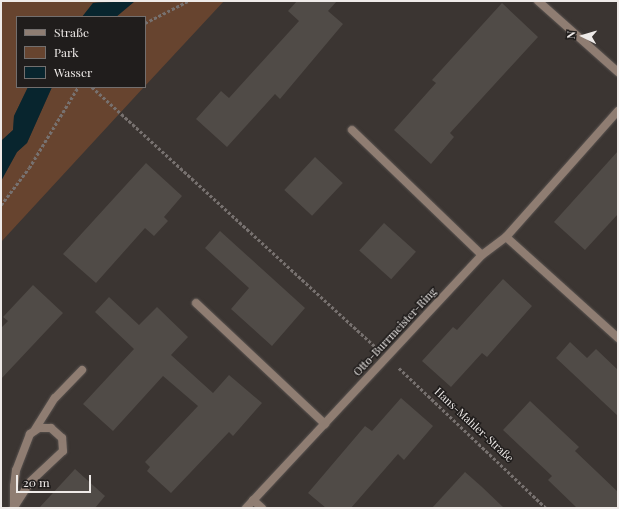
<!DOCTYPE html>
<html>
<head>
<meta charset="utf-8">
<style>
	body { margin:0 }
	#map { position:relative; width:619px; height:509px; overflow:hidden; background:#3b3532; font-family:"Playfair Display",serif }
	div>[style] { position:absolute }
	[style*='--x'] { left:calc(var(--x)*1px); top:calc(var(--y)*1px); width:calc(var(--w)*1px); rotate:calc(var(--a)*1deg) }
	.green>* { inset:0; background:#67442f }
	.water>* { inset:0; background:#08252e }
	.building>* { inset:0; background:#504b47; transform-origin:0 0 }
	.path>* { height:2.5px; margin-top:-1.25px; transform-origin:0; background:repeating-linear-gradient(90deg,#77716f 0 3px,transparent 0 5px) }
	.roads { filter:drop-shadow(0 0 1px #58524f) drop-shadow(0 0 1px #58524f) }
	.lane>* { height:8px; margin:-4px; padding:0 4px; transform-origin:4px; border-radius:4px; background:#8f7d72 }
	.street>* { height:8px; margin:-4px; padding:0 4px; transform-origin:4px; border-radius:4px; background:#8f7d72 }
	span { translate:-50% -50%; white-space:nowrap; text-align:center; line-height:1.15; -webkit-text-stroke:3px #201d1c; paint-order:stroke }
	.street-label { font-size:11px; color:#efebe9 }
	.frame { position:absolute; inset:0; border:2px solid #efebe9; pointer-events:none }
	.legend { position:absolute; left:16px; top:16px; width:130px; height:72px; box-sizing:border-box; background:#201d1c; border:1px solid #736f6e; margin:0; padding:5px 7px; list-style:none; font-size:12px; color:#efebe9 }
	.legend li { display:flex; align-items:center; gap:8px; height:20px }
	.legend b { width:20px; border:1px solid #736f6e }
	.north { position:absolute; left:563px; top:16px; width:40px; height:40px; -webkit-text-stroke:3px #201d1c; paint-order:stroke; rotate:275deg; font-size:11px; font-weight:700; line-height:16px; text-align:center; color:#efebe9 }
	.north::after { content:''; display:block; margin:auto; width:14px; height:18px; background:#efebe9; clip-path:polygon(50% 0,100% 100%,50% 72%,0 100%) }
	.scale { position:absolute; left:16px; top:475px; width:75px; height:18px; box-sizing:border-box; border:2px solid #efebe9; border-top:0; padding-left:5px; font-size:12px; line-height:14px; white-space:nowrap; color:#efebe9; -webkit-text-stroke:3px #201d1c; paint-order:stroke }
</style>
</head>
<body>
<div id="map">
	<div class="green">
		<div style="clip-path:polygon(1px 1px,104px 1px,93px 3px,82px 17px,17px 17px,17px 87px,28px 87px,14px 116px,13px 130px,1px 141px)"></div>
		<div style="clip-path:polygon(135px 1px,224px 1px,145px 86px,145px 17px,116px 17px)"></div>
		<div style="clip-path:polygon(52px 87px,144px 87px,1px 242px,1px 181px,17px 152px,27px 143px)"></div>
	</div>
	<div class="water">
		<div style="clip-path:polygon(135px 1px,116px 17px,82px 17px,93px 3px)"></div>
		<div style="clip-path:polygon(28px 87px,52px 87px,27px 143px,17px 152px,1px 181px,1px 141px,13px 130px,14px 116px)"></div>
	</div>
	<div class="building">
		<div style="clip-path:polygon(297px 1px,337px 1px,328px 11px,343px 24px,280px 99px,275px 94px,227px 147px,196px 119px,221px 91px,229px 98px,299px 21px,288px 11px)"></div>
		<div style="clip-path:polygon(502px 3px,538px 37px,450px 133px,454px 137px,431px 164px,394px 130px,436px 83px,432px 80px)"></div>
		<div style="clip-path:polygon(618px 151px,618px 214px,585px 250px,554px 222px)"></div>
		<div style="left:315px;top:157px;width:38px;height:45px;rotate:43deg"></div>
		<div style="clip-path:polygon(146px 163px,182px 196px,164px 217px,168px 221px,154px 236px,145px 228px,96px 283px,63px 254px)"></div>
		<div style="left:384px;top:223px;width:43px;height:37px;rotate:42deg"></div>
		<div style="clip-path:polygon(220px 231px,305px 308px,272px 346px,231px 309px,249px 288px,205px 248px)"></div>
		<div style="clip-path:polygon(503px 279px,532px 306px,487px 357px,482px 353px,451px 387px,422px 361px,453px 327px,457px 330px)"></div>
		<div style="clip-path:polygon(33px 285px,63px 313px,1px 379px,1px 328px,8px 321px,3px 317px)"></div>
		<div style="clip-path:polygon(109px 297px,139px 325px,157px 307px,188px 337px,171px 355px,213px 393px,229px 375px,262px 403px,233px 436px,229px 432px,171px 493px,147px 471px,150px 467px,145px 462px,198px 406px,163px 376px,113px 431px,83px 404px,134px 349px,95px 312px)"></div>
		<div style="clip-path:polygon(570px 342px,587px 358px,596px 349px,618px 370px,618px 416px,556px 358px)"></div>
		<div style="clip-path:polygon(401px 398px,433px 426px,404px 460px,398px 454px,351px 508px,326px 508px,308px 493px,365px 426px,372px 431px)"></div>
		<div style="clip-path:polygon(530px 401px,579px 447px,575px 451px,618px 492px,618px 508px,577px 508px,548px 480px,552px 476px,503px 430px)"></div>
		<div style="clip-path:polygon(75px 469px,105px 496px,95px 508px,39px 508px)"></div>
		<div style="clip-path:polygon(465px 472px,482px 487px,504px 508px,432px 508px)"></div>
	</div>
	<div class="path">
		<div style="--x:145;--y:23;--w:48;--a:-27.1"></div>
		<div style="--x:92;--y:87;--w:384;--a:42.5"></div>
		<div style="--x:1;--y:205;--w:46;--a:-52.9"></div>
		<div style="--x:29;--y:168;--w:95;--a:-58.8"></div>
		<div style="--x:399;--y:368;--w:203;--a:43.6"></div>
	</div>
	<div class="roads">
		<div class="lane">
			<div style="--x:34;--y:431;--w:39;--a:-58"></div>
			<div style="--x:55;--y:398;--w:39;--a:-46"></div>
		</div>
		<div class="street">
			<div style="--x:538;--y:1;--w:107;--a:41.6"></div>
			<div style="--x:352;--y:130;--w:180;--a:43.9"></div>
			<div style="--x:506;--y:237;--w:151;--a:42"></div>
			<div style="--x:196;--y:303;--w:177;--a:43.2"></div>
			<div style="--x:253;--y:500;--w:12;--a:42"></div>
			<div style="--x:14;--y:507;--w:30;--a:-57"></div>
			<div style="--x:30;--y:482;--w:45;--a:-43.2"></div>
			<div style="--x:63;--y:451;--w:13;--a:-94"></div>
			<div style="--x:62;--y:438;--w:15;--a:-138"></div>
			<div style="--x:51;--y:428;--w:12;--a:180"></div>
			<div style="--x:39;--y:428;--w:11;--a:146"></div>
			<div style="--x:30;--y:434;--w:39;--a:111"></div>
			<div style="--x:16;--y:470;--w:16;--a:97"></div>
			<div style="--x:14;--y:486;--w:21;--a:90"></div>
			<div style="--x:14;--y:507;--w:1;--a:45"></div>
			<div style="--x:246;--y:508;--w:346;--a:-47"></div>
			<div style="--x:482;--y:255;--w:30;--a:-37"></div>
			<div style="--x:506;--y:237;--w:169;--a:-48.4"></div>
		</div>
	</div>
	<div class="street-label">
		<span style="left:395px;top:332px;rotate:-47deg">Otto-Burrmeister-Ring</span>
		<span style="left:474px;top:425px;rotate:43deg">Hans-Mahler-Straße</span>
	</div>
	<div class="frame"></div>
	<ul class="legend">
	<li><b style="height:5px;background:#8f7d72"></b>Straße</li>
	<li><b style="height:11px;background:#67442f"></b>Park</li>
	<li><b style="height:11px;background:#08252e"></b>Wasser</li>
	</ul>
	<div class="north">N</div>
	<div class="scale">20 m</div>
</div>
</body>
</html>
